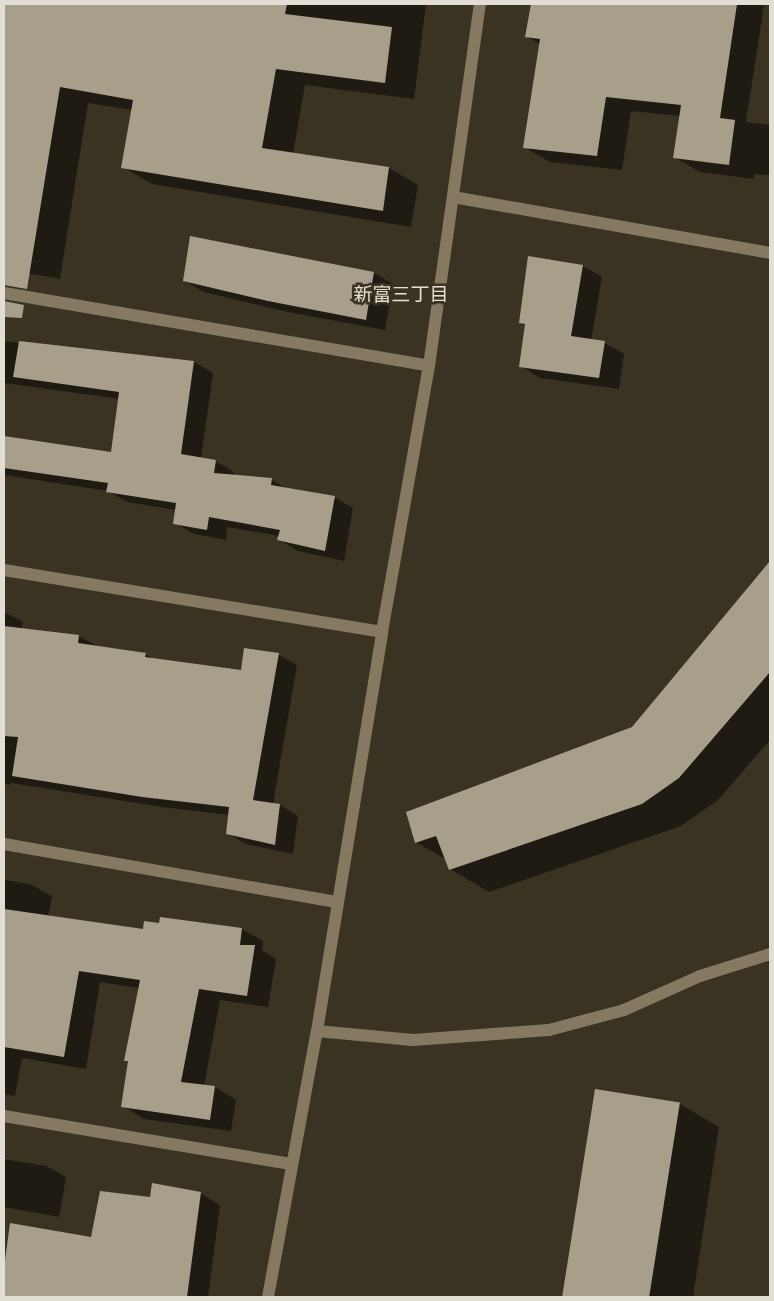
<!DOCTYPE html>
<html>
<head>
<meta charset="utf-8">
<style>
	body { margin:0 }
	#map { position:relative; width:774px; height:1301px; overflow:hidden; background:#3b3322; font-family:Helvetica,"Noto Sans JP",sans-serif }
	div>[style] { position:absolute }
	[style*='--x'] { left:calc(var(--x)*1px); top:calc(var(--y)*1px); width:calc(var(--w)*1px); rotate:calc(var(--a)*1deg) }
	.shadow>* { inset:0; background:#0007 }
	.building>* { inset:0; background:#a89f8b; transform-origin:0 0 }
	.minor>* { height:12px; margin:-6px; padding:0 6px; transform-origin:6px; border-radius:6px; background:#857961 }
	span { translate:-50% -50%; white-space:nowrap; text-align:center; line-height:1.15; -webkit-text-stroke:5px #3b3322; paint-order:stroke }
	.neighbourhood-label { font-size:19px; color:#e3ded3 }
	.frame { position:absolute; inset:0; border:5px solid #e3ded3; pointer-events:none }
</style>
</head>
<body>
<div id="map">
	<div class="shadow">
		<div style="clip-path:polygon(4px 4px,426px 4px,414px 99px,305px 85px,293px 154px,389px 168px,418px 185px,411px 227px,152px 184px,123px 167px,132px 110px,88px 103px,60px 279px,4px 269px)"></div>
		<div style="clip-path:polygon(532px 4px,764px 5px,746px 122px,770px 125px,770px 175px,754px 174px,754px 179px,700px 172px,674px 157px,681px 116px,631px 111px,622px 170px,550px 162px,524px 147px,540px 44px,526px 36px)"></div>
		<div style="clip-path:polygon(191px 238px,374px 273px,393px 284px,385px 330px,288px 312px,204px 292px,185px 281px)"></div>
		<div style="clip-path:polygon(583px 266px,602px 277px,591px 341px,605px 343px,624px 354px,619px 389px,540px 378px,521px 366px,526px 326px,520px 322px)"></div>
		<div style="clip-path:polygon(4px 341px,194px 362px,213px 373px,201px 458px,215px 461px,234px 472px,234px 476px,272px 480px,289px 490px,334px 497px,353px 508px,344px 561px,298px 551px,279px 540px,280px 536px,227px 527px,226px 540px,194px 534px,175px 523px,176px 510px,127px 502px,108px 491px,4px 475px,4px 437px,112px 454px,120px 399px,4px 383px)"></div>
		<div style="clip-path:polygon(770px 563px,770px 740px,718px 800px,681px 826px,489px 892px,450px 869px,447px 860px,416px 842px,633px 728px)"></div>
		<div style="clip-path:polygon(4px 612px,23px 622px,21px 630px,79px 636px,98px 647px,145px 654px,156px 660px,243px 671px,279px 655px,297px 665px,273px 804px,280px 805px,298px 816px,293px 854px,246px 844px,227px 833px,229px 815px,162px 807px,11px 783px,10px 785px,4px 784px)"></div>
		<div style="clip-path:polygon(4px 880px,30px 884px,52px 896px,48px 917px,144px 931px,160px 925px,161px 918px,242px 929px,263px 941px,262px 950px,276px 959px,268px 1007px,220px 1000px,204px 1086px,215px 1087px,236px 1100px,231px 1131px,144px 1119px,123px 1106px,130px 1062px,126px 1060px,139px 988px,100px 982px,86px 1069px,22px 1058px,15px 1096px,4px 1094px)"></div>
		<div style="clip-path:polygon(596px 1091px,680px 1104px,719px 1127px,693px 1297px,562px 1297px)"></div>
		<div style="clip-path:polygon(4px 1159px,46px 1166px,66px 1177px,59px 1217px,4px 1207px)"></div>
		<div style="clip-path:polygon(200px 1193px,220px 1205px,208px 1297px,4px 1297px,4px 1267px,92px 1239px,151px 1198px)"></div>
	</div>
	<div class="building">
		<div style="clip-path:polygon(4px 4px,287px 4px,285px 14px,392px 27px,385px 83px,276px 69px,262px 148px,389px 167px,383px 211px,121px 168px,133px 100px,60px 87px,27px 289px,4px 285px)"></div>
		<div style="clip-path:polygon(531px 4px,737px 4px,720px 118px,735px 120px,729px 165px,673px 158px,681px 105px,606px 97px,597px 156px,523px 148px,540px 39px,525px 37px)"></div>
		<div style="clip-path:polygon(190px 236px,374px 272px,366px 320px,268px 301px,183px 281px)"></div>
		<div style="clip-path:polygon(528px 256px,583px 265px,571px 336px,605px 341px,599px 378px,519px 367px,525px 324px,519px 323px)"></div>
		<div style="clip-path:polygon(4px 301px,24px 305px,22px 318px,4px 317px)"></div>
		<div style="clip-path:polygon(19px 341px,194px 361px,181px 454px,216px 460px,214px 473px,272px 478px,271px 485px,335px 496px,325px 551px,277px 540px,280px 530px,209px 517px,207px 530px,173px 524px,176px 503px,106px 492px,108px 483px,4px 468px,4px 436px,111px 452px,119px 392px,13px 377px)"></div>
		<div style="clip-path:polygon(770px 561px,770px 672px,679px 778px,642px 804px,449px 870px,436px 836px,415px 843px,406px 812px,632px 727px)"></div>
		<div style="clip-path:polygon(4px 626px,79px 635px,78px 643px,146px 653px,145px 657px,241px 670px,244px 648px,279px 653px,253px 800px,280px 804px,275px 845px,226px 834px,229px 807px,142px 797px,12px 776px,18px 737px,4px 736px)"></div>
		<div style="clip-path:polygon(4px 909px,143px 929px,144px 921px,159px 923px,160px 917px,242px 928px,240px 945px,255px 945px,247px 996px,199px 989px,181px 1082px,215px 1086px,210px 1120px,121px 1107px,128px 1061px,124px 1061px,140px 980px,79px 971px,64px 1057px,4px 1047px)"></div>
		<div style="left:595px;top:1089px;width:86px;height:211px;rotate:9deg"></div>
		<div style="clip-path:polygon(152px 1183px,201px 1192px,187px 1297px,4px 1297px,4px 1268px,10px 1223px,91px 1237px,100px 1191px,150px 1197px)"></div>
	</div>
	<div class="minor">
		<div style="--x:453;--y:197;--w:322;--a:10"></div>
		<div style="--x:4;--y:293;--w:431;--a:9.7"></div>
		<div style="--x:4;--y:570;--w:383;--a:9.3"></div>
		<div style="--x:4;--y:844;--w:339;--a:9.9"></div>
		<div style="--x:317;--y:1031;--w:96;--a:5.4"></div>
		<div style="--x:413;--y:1040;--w:136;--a:-4.2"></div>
		<div style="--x:549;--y:1030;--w:78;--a:-14.9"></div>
		<div style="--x:624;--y:1010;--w:83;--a:-24.1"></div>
		<div style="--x:700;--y:976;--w:73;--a:-17.4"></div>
		<div style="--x:4;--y:1116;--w:291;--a:9.5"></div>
		<div style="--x:268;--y:1297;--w:270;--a:-79.6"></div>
		<div style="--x:317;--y:1031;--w:404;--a:-80.7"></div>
		<div style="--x:382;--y:632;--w:270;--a:-80"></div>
		<div style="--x:429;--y:366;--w:366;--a:-82"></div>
	</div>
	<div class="neighbourhood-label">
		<span style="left:401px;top:295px">新富三丁目</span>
	</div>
	<div class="frame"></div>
</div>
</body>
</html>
